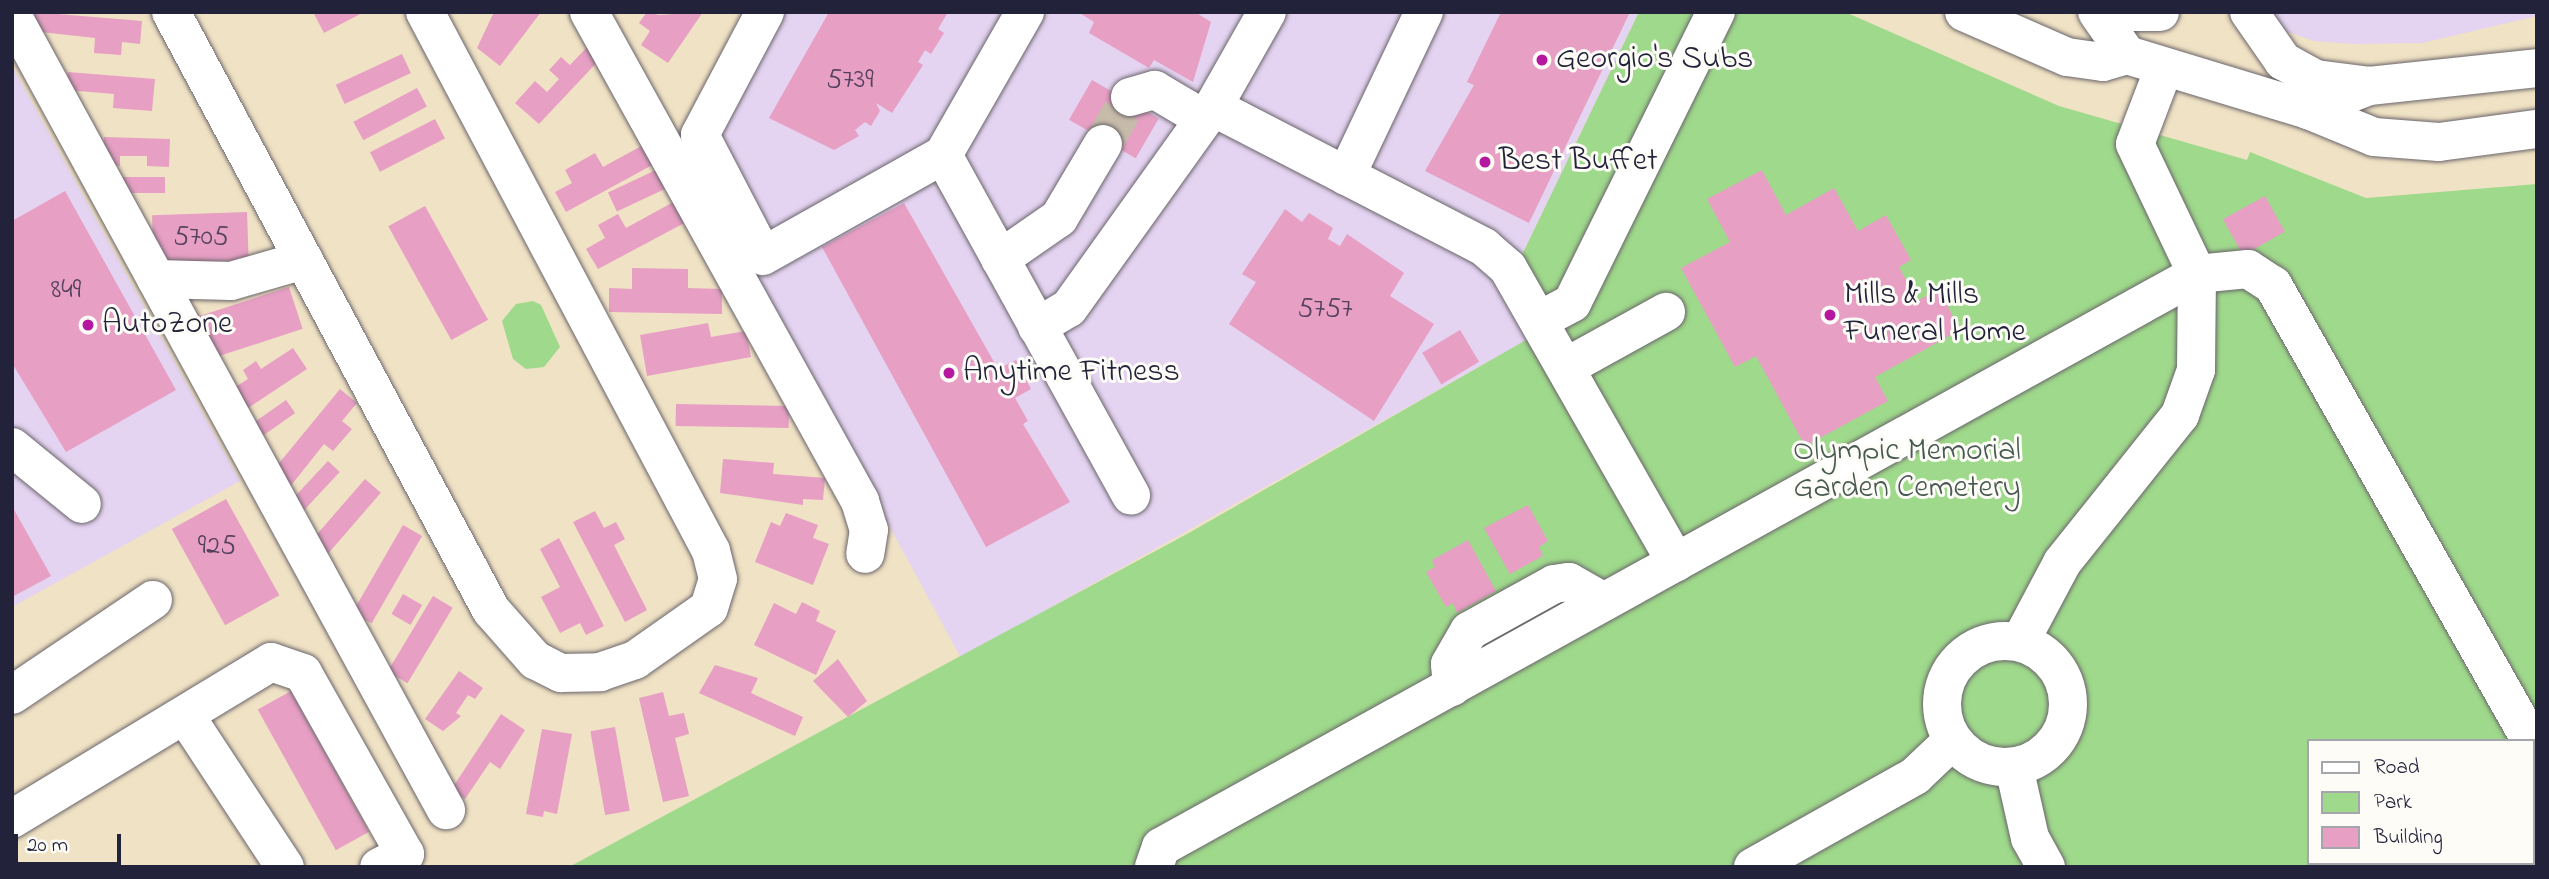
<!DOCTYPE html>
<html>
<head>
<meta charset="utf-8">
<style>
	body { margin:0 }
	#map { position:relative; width:2549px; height:879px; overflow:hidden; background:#f0e2c4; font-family:"Indie Flower",sans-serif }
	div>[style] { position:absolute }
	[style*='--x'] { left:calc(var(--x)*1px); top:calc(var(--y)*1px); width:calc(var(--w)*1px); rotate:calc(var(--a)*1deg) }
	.built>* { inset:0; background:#e4d3f1 }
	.green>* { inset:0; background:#9fd98b }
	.building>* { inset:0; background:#e79fc4; transform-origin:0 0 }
	.minor-tunnel>* { height:38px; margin-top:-19px; transform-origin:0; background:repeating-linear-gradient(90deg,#c7bca9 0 38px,transparent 0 57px) }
	.roads { filter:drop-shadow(0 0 2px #6a656b) drop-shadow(0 0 2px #6a656b) }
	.minor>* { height:38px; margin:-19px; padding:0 19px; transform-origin:19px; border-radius:19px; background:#fff }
	.minor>.ring { margin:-19px; padding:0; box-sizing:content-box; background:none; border:38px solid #fff; border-radius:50% }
	.major>* { height:38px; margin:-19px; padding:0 19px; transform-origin:19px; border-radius:19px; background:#fff }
	.dots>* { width:19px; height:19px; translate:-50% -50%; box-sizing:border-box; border:4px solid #fdfcf7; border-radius:50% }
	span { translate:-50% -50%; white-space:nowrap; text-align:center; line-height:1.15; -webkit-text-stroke:6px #fdfcf7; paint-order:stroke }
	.number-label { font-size:28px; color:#53415d }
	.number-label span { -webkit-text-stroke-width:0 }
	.poi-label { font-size:32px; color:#22223b }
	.left { translate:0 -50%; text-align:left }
	.park-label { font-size:32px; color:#485953 }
	.frame { position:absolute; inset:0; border:14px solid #22223b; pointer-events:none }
	.legend { position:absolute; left:2307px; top:739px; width:228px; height:126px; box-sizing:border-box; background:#fdfcf7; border:2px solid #a5a5ac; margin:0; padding:9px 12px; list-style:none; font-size:21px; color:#22223b }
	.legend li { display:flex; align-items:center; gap:14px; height:35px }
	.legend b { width:35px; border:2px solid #a5a5ac }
	.scale { position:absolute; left:14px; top:834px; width:107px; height:32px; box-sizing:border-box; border:4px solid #22223b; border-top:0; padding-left:9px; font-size:21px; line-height:24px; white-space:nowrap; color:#22223b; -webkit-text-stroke:5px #fdfcf7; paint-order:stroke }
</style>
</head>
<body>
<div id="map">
	<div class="built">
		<div style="clip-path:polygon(747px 12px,1639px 12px,1507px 286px,1534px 336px,961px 658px,678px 137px)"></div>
		<div style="clip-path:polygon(2229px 12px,2537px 12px,2537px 16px,2422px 43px,2354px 44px,2314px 41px)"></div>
		<div style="clip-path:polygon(12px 66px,240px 481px,12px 607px)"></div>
	</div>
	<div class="green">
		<div style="clip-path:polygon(evenodd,1639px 12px,1845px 12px,2059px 106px,2247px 160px,2250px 152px,2366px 198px,2537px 184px,2537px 867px,569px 867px,1187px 534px,1533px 336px,1507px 286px,1639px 12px,2309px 741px,2533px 741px,2533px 863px,2309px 863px,2309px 741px)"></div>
		<div style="clip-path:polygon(533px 301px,541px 305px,560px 347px,544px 367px,526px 369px,513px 359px,502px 321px,516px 304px)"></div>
	</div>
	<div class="building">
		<div style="clip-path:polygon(34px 12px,142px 21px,140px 44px,122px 42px,121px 55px,94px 53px,95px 38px,32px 31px)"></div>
		<div style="clip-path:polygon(313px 12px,364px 12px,324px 33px)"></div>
		<div style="clip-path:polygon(494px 12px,541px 12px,500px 66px,477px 48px)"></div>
		<div style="clip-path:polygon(647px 12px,659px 15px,703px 12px,668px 63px,641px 45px,650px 31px,639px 23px)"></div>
		<div style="clip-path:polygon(829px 12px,948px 12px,938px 29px,944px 33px,931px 54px,925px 50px,918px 62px,923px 65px,892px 113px,876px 103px,880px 111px,871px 126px,865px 122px,855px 130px,859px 136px,834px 150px,769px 118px)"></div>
		<div style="clip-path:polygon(1078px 12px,1195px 12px,1211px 22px,1193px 82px,1154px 60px,1149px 68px,1089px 33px,1094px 22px)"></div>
		<div style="clip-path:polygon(1501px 12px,1630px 12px,1529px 223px,1425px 171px,1474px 85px,1467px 82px)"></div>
		<div style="clip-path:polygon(589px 45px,602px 57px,539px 124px,515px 103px,535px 81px,547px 92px,559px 79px,549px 70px,561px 57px,570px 65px)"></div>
		<div style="left:402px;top:54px;width:21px;height:73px;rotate:65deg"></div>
		<div style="clip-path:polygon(68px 72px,155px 79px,152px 111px,113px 108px,114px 94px,67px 90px)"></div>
		<div style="left:1092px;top:80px;width:77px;height:46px;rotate:30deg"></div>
		<div style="left:417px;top:88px;width:21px;height:72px;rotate:62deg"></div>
		<div style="left:435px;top:119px;width:22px;height:73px;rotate:63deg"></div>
		<div style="clip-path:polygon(104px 137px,170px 139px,169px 167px,147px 166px,147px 156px,120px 156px,120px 166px,103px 165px)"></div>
		<div style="clip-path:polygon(645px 144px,656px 163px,566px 212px,555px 192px,572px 183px,565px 170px,595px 153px,603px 167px)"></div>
		<div style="left:656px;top:170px;width:21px;height:53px;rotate:65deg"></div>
		<div style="clip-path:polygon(1762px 170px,1786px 215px,1834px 188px,1858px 231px,1886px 215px,1911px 260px,1899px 267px,1917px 301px,1939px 289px,1960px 330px,1875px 377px,1888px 401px,1805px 446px,1756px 356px,1735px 367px,1681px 268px,1730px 242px,1707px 199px)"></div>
		<div style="left:121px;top:177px;width:44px;height:16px"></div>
		<div style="clip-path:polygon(65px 191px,176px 390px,66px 452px,12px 363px,12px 221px)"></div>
		<div style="left:2265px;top:196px;width:41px;height:48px;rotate:61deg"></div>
		<div style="clip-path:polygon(677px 200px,688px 221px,598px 269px,586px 249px,605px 238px,598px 225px,618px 214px,626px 228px)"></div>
		<div style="clip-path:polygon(904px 203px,998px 369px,1016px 360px,1031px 389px,1015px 398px,1028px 421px,1023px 424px,1070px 502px,986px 547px,822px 247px)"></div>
		<div style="left:425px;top:206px;width:130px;height:42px;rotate:61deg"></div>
		<div style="clip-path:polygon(1285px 209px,1302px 222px,1309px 213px,1333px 228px,1328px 239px,1340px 246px,1347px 234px,1404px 273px,1390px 296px,1434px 324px,1374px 421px,1229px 324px,1256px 282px,1242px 274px)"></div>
		<div style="left:247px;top:212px;width:48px;height:95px;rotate:88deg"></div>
		<div style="clip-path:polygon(632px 268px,688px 269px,688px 288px,722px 289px,722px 314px,609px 312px,609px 288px,632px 289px)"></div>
		<div style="left:289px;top:287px;width:44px;height:103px;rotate:72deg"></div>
		<div style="clip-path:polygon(708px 323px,711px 337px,746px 331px,751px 357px,647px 376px,640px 335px)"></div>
		<div style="left:1460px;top:330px;width:37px;height:44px;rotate:59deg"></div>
		<div style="clip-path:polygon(293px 348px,307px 369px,242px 412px,229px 391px,248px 379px,243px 370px,256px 361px,261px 369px)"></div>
		<div style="clip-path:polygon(340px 389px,357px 403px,342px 421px,352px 429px,333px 451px,324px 444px,289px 488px,271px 473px)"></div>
		<div style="left:286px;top:400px;width:16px;height:45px;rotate:55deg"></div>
		<div style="left:676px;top:404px;width:113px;height:22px;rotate:1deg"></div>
		<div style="clip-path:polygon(723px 459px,774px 463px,773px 474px,825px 478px,823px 500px,803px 499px,803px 505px,720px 493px)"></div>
		<div style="left:328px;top:461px;width:16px;height:56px;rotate:43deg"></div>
		<div style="left:365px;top:479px;width:21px;height:81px;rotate:41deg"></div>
		<div style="left:226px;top:499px;width:110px;height:62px;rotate:61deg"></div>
		<div style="clip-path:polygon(1528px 505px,1548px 541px,1539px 547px,1543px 556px,1510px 574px,1484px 528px)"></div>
		<div style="clip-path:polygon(12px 506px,51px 576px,12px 597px)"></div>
		<div style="clip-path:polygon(595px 511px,604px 528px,616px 522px,625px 539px,614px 545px,647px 610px,625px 622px,573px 522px)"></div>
		<div style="clip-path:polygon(786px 513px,818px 525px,813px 538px,829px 544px,813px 585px,755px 562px,771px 522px,780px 526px)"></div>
		<div style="left:403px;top:525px;width:22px;height:101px;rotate:30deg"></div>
		<div style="clip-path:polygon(559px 538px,604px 626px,586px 635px,580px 623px,560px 633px,541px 597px,560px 587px,540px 549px)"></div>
		<div style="clip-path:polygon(1468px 540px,1496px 591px,1457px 613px,1453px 603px,1446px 607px,1426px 572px,1435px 567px,1432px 560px)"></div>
		<div style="left:403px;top:594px;width:22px;height:23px;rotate:30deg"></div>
		<div style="left:433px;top:596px;width:23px;height:88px;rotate:31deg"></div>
		<div style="clip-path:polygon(802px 602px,820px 611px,816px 621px,836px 631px,816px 675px,754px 645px,774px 603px,796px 614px)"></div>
		<div style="clip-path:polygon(838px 659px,867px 701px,848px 717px,813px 681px)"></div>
		<div style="clip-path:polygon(715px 665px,758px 678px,751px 693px,803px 717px,795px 736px,699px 693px)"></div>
		<div style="clip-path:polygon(459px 671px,483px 688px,475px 699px,468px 695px,456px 713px,461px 716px,443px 731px,425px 719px)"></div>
		<div style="left:291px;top:691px;width:161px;height:38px;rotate:61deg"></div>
		<div style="clip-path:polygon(663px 692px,669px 716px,684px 713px,689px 734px,675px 738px,689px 796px,663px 802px,639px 698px)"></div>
		<div style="clip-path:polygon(501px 714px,525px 730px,500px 769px,490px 762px,465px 799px,451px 790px)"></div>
		<div style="left:615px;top:727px;width:85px;height:25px;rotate:80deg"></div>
		<div style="clip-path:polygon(542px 729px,572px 734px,557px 814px,544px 811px,543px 817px,526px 814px)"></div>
	</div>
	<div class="minor-tunnel">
		<div style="--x:1103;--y:144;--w:54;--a:-60.1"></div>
	</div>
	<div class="roads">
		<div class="minor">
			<div style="--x:171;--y:12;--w:678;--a:61.85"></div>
			<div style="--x:491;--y:610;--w:67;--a:48.7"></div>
			<div style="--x:535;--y:660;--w:29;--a:27"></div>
			<div style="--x:561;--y:673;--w:39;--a:-1"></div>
			<div style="--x:600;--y:672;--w:37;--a:-19"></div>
			<div style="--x:635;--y:660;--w:90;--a:-35.1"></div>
			<div style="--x:709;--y:608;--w:30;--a:-73"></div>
			<div style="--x:718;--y:579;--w:29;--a:-104"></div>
			<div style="--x:711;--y:551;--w:610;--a:-117.95"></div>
			<div style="--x:589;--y:12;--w:559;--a:61.01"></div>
			<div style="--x:860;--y:501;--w:30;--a:73"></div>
			<div style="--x:869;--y:530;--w:24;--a:99"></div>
			<div style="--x:765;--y:12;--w:139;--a:117.9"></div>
			<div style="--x:700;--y:135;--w:136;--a:62.5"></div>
			<div style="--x:763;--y:256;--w:206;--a:-29.3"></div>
			<div style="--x:1025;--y:12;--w:165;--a:119.8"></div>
			<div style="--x:943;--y:155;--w:389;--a:61.1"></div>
			<div style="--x:2132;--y:12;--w:28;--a:0"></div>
			<div style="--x:2249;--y:12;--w:60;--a:55.2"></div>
			<div style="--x:2283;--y:61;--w:38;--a:29"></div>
			<div style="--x:2316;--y:79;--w:53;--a:7.5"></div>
			<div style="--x:12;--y:15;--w:906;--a:61.37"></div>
			<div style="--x:2164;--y:68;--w:81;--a:110.9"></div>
			<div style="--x:2135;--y:144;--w:144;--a:64.5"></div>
			<div style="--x:2197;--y:274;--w:51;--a:-5.6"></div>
			<div style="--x:2248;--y:269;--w:30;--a:33"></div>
			<div style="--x:2273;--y:285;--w:524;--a:60.5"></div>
			<div style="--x:1130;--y:97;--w:26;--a:-16"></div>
			<div style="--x:1155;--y:90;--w:57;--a:30.6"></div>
			<div style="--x:1213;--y:107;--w:305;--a:27.3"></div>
			<div style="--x:1484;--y:247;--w:32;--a:41"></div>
			<div style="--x:1508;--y:268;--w:339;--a:60.3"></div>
			<div style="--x:1346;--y:176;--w:182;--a:-64.6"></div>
			<div style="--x:1000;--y:259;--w:72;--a:-34.8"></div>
			<div style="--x:1059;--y:218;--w:86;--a:-59.3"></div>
			<div style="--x:156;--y:279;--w:75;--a:1.5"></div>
			<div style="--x:231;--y:281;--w:76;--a:-16"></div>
			<div style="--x:1542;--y:319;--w:34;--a:-28"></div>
			<div style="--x:1572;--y:303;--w:325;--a:-63.7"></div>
			<div style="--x:1037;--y:327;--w:37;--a:-31"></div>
			<div style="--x:1069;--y:308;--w:247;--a:-54.4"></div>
			<div style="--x:1213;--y:107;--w:109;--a:-60.4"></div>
			<div style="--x:1568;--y:366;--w:112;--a:-28.9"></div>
			<div style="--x:12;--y:447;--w:90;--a:39.2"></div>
			<div class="ring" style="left:1942px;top:641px;width:88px;height:88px"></div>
			<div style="--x:1452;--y:687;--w:23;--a:-95"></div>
			<div style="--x:1450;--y:664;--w:38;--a:-60"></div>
			<div style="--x:1469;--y:631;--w:97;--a:-28.9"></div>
			<div style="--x:1554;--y:584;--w:15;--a:-8"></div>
			<div style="--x:1569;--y:582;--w:40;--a:29.7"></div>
			<div style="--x:12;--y:695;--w:170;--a:-34"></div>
			<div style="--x:185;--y:715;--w:182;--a:56.7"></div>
			<div style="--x:2014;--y:767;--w:73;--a:77.3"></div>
			<div style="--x:2030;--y:838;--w:33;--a:61"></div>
			<div style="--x:12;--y:819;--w:303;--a:-31.2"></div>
			<div style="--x:271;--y:662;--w:34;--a:19"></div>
			<div style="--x:303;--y:673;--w:208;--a:60.6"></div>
			<div style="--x:405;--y:854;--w:29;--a:153"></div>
			<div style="--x:1154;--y:867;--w:21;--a:-71"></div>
			<div style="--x:1161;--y:847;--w:1184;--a:-28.95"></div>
			<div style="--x:2197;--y:274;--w:96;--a:90.6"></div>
			<div style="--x:2196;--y:370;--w:48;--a:109.6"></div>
			<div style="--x:2180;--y:415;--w:189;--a:128.6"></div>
			<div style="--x:2062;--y:563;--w:89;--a:118"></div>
			<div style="--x:1753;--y:867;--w:186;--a:-29.3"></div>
			<div style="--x:1915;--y:776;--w:52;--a:-43.5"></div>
		</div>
		<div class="major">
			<div style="--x:1964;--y:12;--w:112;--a:23.6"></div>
			<div style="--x:2067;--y:57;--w:36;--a:8"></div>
			<div style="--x:2103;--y:62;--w:25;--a:-16"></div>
			<div style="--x:2127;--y:55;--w:189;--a:16.9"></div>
			<div style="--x:2308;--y:110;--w:71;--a:22.2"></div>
			<div style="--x:2374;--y:137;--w:65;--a:4.4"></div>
			<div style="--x:2439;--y:142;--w:99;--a:-7.6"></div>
			<div style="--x:2097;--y:12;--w:52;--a:55.1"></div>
			<div style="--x:2308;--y:110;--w:66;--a:-21.5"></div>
			<div style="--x:2369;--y:86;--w:169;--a:-6.1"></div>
		</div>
	</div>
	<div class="dots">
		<div style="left:1542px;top:60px;background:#b5179e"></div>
		<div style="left:1485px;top:162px;background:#b5179e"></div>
		<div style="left:1830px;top:315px;background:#b5179e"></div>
		<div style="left:88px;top:325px;background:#b5179e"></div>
		<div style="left:949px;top:373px;background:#b5179e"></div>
	</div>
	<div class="number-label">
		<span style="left:850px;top:81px">5739</span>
		<span style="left:201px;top:238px">5705</span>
		<span style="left:66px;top:291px">849</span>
		<span style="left:1325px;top:310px">5757</span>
		<span style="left:217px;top:547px">925</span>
	</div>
	<div class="poi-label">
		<span class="left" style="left:1556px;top:60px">Georgio's Subs</span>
		<span class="left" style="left:1499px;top:162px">Best Buffet</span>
		<span class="left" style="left:1844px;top:315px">Mills &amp; Mills<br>Funeral Home</span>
		<span class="left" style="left:102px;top:325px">AutoZone</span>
		<span class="left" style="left:963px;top:373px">Anytime Fitness</span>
	</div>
	<div class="park-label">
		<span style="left:1907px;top:471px">Olympic Memorial<br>Garden Cemetery</span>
	</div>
	<div class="frame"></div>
	<ul class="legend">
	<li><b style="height:9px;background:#fff"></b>Road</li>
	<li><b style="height:19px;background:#9fd98b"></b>Park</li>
	<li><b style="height:19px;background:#e79fc4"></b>Building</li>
	</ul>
	<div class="scale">20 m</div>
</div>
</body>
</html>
